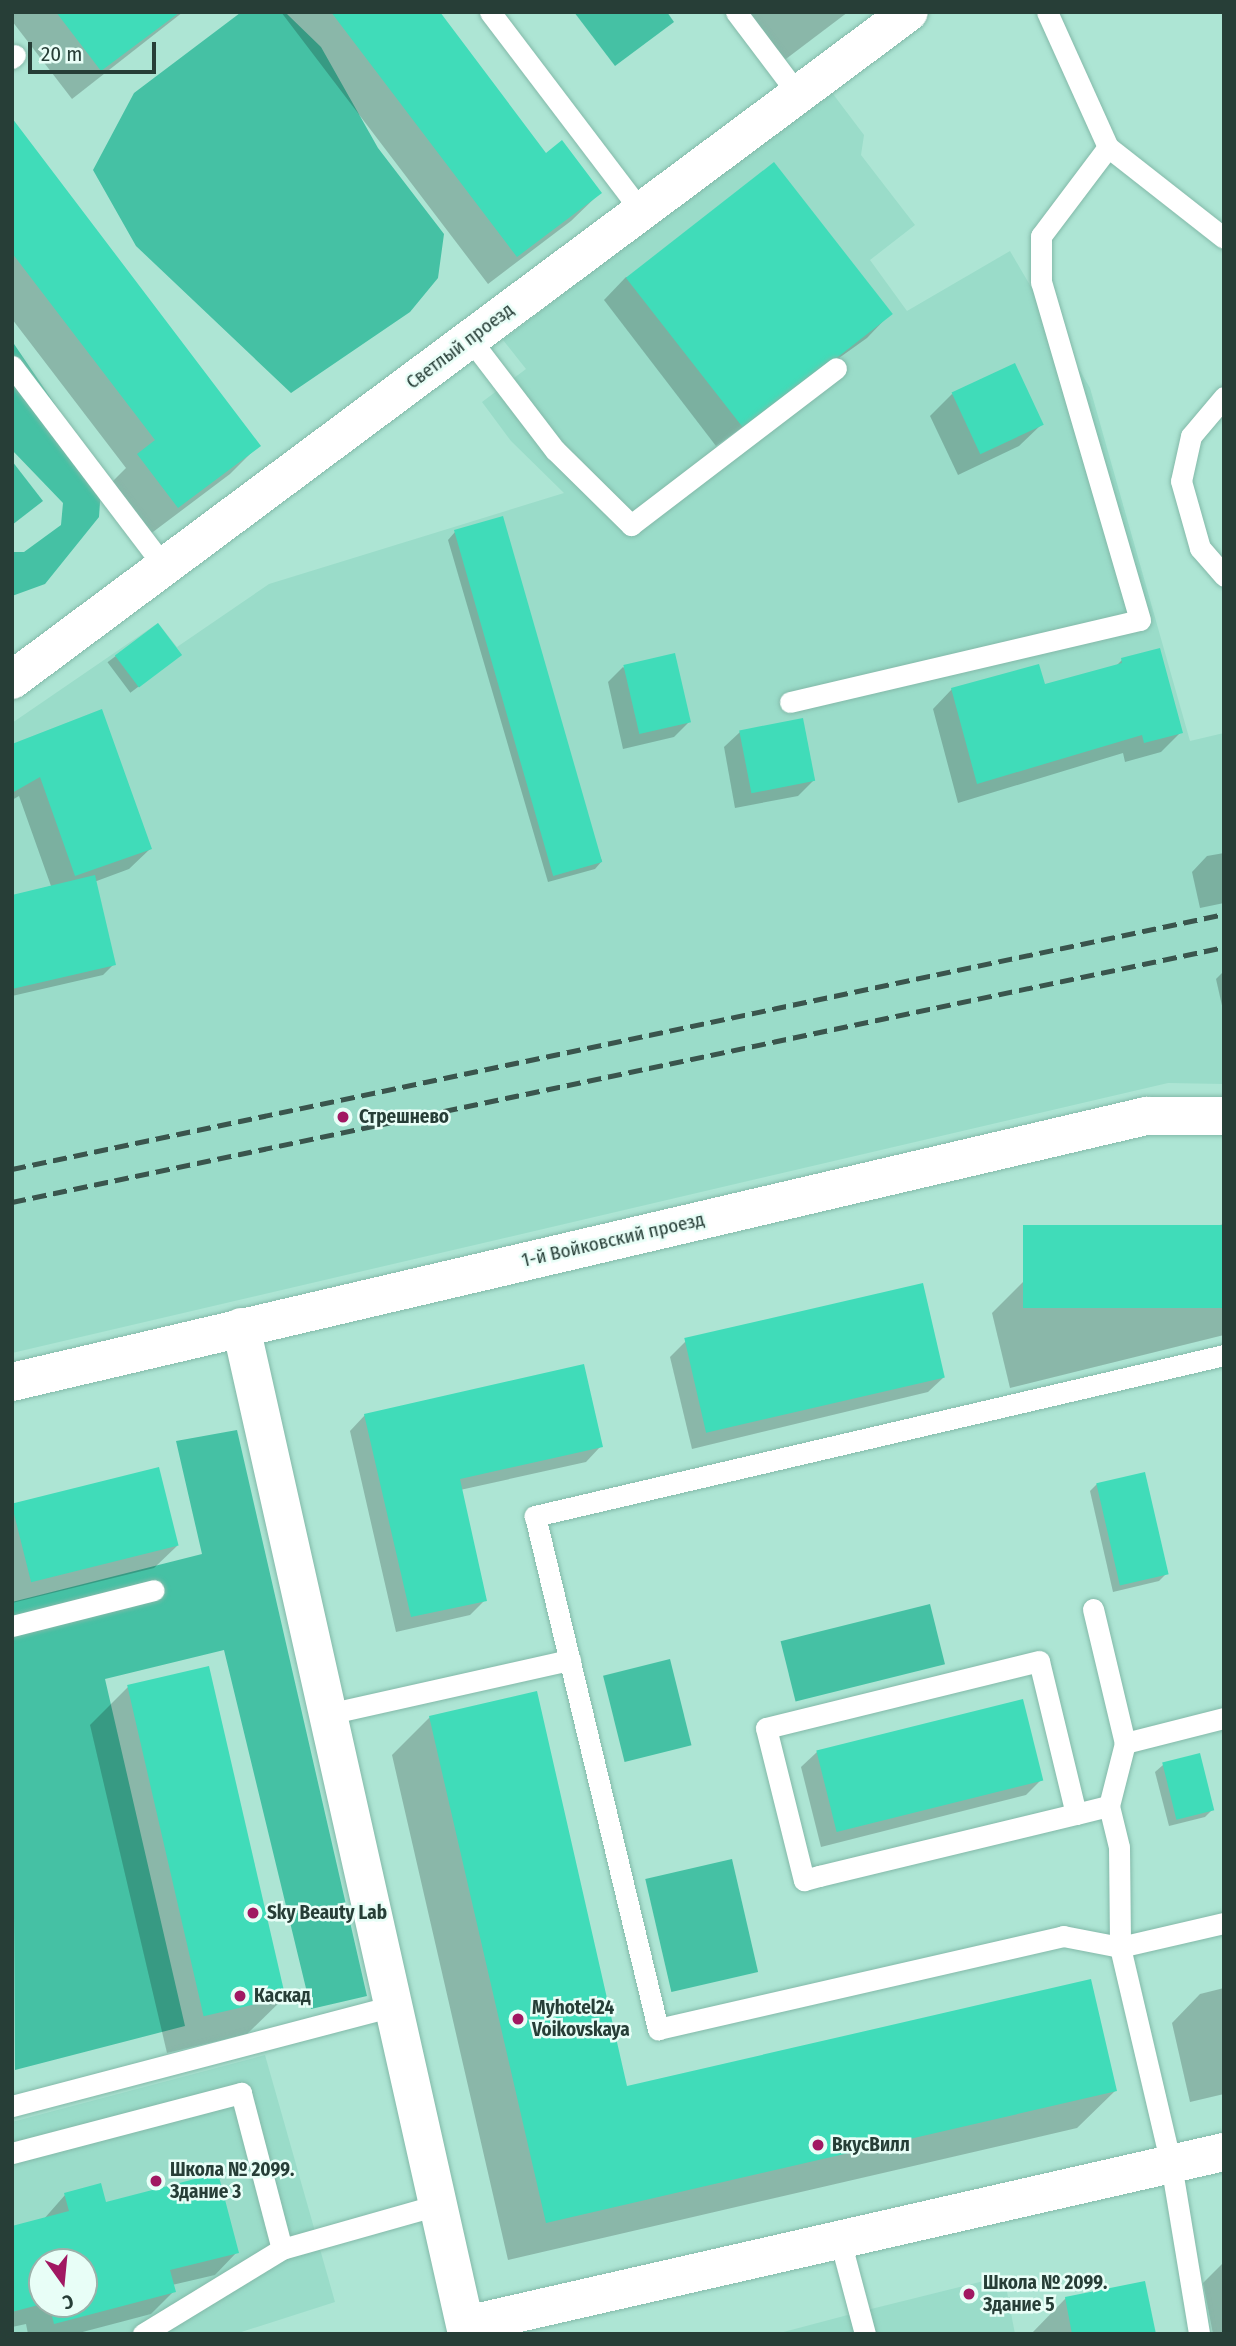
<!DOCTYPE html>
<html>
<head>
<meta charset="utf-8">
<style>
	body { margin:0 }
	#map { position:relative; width:1236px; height:2346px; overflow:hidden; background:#ade5d4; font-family:"Fira Sans Condensed",sans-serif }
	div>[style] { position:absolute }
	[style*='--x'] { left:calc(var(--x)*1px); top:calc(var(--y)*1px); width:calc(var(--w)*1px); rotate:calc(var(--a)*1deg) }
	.built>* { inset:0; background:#9adcc9 }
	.green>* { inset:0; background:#45c1a4; transform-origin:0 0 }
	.shadow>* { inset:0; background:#0003; transform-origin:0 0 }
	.building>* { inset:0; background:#40dcb9; transform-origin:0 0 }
	.roads { filter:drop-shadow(0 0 2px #83b9a9) drop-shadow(0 0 2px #83b9a9) }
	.service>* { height:21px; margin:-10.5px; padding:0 10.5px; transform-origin:10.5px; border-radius:10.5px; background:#fff }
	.minor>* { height:38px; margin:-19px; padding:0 19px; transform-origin:19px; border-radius:19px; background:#fff }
	.rail>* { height:5px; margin-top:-2.5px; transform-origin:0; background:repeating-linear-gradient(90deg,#3a554d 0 14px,transparent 0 21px) }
	.dots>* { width:19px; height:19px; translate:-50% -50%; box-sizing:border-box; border:4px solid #e8fef7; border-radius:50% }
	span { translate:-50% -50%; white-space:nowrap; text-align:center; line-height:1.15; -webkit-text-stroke:5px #e8fef7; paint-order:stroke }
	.street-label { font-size:19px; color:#273e37 }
	.poi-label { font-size:19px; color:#273e37; font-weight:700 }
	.left { translate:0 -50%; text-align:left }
	.frame { position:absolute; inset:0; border:14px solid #273e37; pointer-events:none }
	.north { position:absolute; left:28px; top:2248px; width:70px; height:70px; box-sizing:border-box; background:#e8fef7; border:2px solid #9bb1aa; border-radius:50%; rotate:165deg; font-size:19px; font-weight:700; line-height:28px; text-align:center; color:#273e37 }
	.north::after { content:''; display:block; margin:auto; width:24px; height:32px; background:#a11862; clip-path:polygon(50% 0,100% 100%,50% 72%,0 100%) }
	.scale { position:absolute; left:28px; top:42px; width:128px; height:32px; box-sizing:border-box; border:4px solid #273e37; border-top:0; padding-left:9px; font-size:21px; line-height:24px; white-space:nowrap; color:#273e37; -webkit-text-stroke:5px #e8fef7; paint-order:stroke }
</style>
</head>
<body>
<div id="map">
	<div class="built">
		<div style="clip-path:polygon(830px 90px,864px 135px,861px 155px,915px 225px,870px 260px,907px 311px,1010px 251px,1090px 388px,1190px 741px,1224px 733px,1224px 1084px,1168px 1083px,12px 1353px,12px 723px,158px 623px,177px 647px,269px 584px,564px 493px,511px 441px,482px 402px,526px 369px,503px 340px)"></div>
		<div style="clip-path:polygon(evenodd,265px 2055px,335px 2302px,235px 2334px,12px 2334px,12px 2122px,265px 2055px,42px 2262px,84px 2262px,84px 2304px,42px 2304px,42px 2262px)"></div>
		<div style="clip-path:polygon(1004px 2276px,1015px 2334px,776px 2334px,859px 2312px)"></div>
	</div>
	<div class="green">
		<div style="clip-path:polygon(574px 12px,667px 12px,674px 22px,615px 66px)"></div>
		<div style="clip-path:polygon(240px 13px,287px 14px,321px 47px,378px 148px,444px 234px,438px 278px,410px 312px,291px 393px,136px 246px,93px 170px,134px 93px)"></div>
		<div style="clip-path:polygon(12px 341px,102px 474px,99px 517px,45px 584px,12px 596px,12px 552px,24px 552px,61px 525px,63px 503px,12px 450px)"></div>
		<div style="clip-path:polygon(12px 461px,43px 501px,12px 525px)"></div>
		<div style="clip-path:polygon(237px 1430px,367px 1996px,311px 2009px,224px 1650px,105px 1679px,185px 2026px,15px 2070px,12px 1602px,202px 1554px,176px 1441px)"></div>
		<div style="left:930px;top:1604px;width:62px;height:154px;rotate:76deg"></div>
		<div style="left:670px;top:1659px;width:89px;height:69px;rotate:76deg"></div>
		<div style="left:732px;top:1859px;width:116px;height:89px;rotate:77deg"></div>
	</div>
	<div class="shadow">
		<div style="clip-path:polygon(12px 12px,183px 12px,72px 99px,12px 21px)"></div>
		<div style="clip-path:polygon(281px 12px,438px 12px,546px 155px,600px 193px,571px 221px,488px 284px)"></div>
		<div style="clip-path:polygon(739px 12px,848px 12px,774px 68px)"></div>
		<div style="clip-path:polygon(12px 121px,258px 446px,230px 474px,149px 535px,110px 484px,126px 468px,12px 319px)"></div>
		<div style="clip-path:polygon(626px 277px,889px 315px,867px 338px,716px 446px,604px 300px)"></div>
		<div style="clip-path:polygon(952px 394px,1042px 424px,1019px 446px,958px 475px,930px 416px)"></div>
		<div style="clip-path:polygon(455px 532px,602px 861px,595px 869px,548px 882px,448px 540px)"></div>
		<div style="left:157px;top:625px;width:38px;height:62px;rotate:53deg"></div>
		<div style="clip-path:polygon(1122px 660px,1181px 732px,1161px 752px,1125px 762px,1123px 753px,958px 803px,933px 709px,952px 689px,1043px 686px,1114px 668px)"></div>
		<div style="clip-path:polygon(623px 667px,689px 722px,674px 737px,623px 749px,608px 682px)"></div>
		<div style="clip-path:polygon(101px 711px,150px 849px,129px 869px,94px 882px,114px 964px,103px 975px,12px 996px,12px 897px,51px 886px,19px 796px,12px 800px,12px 746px)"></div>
		<div style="clip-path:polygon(740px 732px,813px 781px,798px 796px,735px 808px,724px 747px)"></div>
		<div style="clip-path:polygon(1224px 853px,1224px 903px,1200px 908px,1192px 872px,1207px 856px)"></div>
		<div style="clip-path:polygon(1224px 971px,1224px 1010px,1223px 1010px,1216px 979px)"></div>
		<div style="clip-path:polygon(1224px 1224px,1224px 1335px,1010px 1388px,992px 1313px,1030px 1275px)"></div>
		<div style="clip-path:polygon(686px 1341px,944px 1377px,928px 1392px,692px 1449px,670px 1357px)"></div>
		<div style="clip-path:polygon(365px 1415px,601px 1446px,586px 1462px,460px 1490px,485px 1600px,470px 1615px,396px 1632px,350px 1431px)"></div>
		<div style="clip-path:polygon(1097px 1484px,1166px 1574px,1159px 1581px,1113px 1592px,1090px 1491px)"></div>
		<div style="clip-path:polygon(12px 1506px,177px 1546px,154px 1568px,12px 1603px)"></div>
		<div style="clip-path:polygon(128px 1687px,285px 1997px,247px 2034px,167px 2053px,90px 1725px)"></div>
		<div style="clip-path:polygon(430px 1717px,626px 2088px,1115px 2091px,1077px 2128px,508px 2260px,392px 1755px)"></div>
		<div style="clip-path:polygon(817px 1752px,1041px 1780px,1026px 1795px,821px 1847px,801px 1767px)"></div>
		<div style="clip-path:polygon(1163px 1765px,1213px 1809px,1205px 1817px,1169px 1826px,1155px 1772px)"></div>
		<div style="clip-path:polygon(1224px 1988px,1224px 2094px,1190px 2102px,1172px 2023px,1200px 1994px)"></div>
		<div style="clip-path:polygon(evenodd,65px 2195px,104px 2204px,237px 2252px,215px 2275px,172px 2285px,174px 2291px,151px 2314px,75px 2334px,28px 2334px,26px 2324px,12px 2327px,12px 2228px,43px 2220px,65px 2195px,42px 2262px,84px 2262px,84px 2304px,42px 2304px,42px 2262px)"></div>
		<div style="clip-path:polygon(1224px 2262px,1224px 2334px,1213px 2334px,1203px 2283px)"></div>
		<div style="clip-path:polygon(1066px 2298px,1154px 2334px,1031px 2334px)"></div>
	</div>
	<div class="building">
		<div style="clip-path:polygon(56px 12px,180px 12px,101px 71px)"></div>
		<div style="clip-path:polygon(331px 12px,440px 12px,546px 153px,562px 140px,602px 193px,517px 257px)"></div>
		<div style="clip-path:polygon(12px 118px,261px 446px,178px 508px,137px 454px,155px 440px,12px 253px)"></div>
		<div style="left:774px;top:162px;width:193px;height:188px;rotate:52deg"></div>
		<div style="left:1015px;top:363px;width:68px;height:70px;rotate:65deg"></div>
		<div style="left:503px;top:516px;width:360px;height:51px;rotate:74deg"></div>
		<div style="left:158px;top:623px;width:40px;height:54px;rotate:53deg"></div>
		<div style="clip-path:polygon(1160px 648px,1183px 733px,1144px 743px,1142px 735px,977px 784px,951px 688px,1039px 664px,1045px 684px,1122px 663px,1121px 658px)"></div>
		<div style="left:675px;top:653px;width:71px;height:53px;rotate:77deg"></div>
		<div style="clip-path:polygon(102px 709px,152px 849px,75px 876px,40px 777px,12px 793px,12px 744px)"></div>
		<div style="left:803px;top:718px;width:64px;height:65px;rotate:79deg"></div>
		<div style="clip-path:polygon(95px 875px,116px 965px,12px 989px,12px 895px)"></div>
		<div style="left:1224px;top:1225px;width:83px;height:201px;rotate:90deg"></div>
		<div style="left:923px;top:1283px;width:97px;height:245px;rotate:77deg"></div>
		<div style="clip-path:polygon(584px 1364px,603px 1447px,460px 1479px,487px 1601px,411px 1617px,364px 1414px)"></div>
		<div style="left:159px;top:1467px;width:81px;height:152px;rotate:76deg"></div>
		<div style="left:1145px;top:1472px;width:105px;height:50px;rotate:77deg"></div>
		<div style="left:209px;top:1666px;width:340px;height:84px;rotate:77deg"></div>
		<div style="clip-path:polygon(537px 1691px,627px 2086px,1091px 1979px,1117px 2091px,546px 2223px,429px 1716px)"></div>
		<div style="left:1023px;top:1699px;width:84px;height:213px;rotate:76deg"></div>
		<div style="left:1200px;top:1753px;width:59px;height:39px;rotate:76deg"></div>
		<div style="clip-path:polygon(218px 2173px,239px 2253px,170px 2270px,176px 2292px,54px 2324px,49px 2304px,84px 2304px,84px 2262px,42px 2262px,42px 2304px,12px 2312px,12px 2226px,69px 2211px,64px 2193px,101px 2183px,106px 2202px)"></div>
		<div style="clip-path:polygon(1145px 2281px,1156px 2334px,1072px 2334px,1065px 2297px)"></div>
	</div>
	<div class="roads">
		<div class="service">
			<div style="--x:490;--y:12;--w:250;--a:52.8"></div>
			<div style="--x:736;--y:12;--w:101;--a:53"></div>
			<div style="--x:1047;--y:12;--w:148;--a:65.7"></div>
			<div style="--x:1108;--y:147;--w:147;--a:38.1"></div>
			<div style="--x:12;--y:58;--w:4;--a:-45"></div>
			<div style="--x:470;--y:339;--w:140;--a:52.6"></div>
			<div style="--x:555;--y:450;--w:107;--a:44.6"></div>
			<div style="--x:631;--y:525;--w:258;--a:-37.4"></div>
			<div style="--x:12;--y:366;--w:251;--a:52.8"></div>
			<div style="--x:1224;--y:397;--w:51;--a:130.2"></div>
			<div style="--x:1191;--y:436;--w:46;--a:102.5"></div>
			<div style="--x:1181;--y:481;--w:70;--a:74.2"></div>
			<div style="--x:1200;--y:548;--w:37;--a:49"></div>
			<div style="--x:790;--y:702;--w:359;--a:-13.2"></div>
			<div style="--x:1140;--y:620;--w:352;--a:-106.3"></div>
			<div style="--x:1041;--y:282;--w:46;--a:-90"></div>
			<div style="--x:1041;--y:236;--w:111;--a:-53"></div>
			<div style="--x:1224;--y:1355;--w:708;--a:166.85"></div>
			<div style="--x:535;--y:1516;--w:528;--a:76.52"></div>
			<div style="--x:658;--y:2029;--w:416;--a:-12.9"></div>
			<div style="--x:1063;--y:1936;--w:58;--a:10.9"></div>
			<div style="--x:1120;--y:1947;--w:107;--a:-13"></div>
			<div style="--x:1093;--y:1609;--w:138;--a:76.6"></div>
			<div style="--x:1125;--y:1743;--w:65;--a:104.3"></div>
			<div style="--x:1109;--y:1806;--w:42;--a:76.3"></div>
			<div style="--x:1119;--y:1847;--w:100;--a:89.4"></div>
			<div style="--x:1120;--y:1947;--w:223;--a:76.8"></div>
			<div style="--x:1171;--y:2164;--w:172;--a:80.6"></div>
			<div style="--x:12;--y:1626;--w:146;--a:-14.2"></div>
			<div style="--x:328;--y:1714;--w:248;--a:-12.6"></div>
			<div style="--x:1125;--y:1743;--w:102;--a:-14.2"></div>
			<div style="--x:1076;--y:1814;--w:157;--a:-103.6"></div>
			<div style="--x:1039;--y:1661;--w:281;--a:166.2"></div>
			<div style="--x:766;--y:1728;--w:157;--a:76"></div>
			<div style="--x:804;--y:1880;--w:16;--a:-15"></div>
			<div style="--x:819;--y:1876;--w:264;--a:-13.6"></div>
			<div style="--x:1076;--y:1814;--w:34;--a:-14"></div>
			<div style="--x:12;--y:2106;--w:394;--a:-14.7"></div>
			<div style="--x:12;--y:2153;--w:237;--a:-14.7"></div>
			<div style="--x:241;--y:2093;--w:161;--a:75.3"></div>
			<div style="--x:282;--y:2249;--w:163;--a:148.6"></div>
			<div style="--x:840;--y:2240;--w:97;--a:75.1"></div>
			<div style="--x:282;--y:2249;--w:162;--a:-15.8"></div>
		</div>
		<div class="minor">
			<div style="--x:12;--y:680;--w:1118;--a:-36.68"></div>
			<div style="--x:241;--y:1327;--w:1032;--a:77.35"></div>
			<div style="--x:12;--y:1382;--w:1165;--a:-13.2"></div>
			<div style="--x:1146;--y:1116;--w:78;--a:0"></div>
			<div style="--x:466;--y:2325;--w:777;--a:-12.86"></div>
		</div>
	</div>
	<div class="rail">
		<div style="--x:12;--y:1169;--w:1239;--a:-11.88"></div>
		<div style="--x:12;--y:1202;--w:1239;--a:-11.88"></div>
	</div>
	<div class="dots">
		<div style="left:343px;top:1117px;background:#a11862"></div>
		<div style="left:253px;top:1913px;background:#a11862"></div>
		<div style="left:240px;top:1996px;background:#a11862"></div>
		<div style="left:518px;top:2019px;background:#a11862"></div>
		<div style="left:818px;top:2145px;background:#a11862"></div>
		<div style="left:156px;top:2181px;background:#a11862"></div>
		<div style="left:969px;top:2294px;background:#a11862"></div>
	</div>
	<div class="street-label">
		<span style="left:460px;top:346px;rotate:-37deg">Светлый проезд</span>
		<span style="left:613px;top:1240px;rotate:-13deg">1-й Войковский проезд</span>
	</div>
	<div class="poi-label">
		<span class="left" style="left:359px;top:1117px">Стрешнево</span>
		<span class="left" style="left:267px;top:1913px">Sky Beauty Lab</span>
		<span class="left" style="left:254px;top:1996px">Каскад</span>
		<span class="left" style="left:532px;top:2019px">Myhotel24<br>Voikovskaya</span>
		<span class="left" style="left:832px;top:2145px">ВкусВилл</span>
		<span class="left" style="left:170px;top:2181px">Школа № 2099.<br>Здание 3</span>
		<span class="left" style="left:983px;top:2294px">Школа № 2099.<br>Здание 5</span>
	</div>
	<div class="frame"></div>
	<div class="north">С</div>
	<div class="scale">20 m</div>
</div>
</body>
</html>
